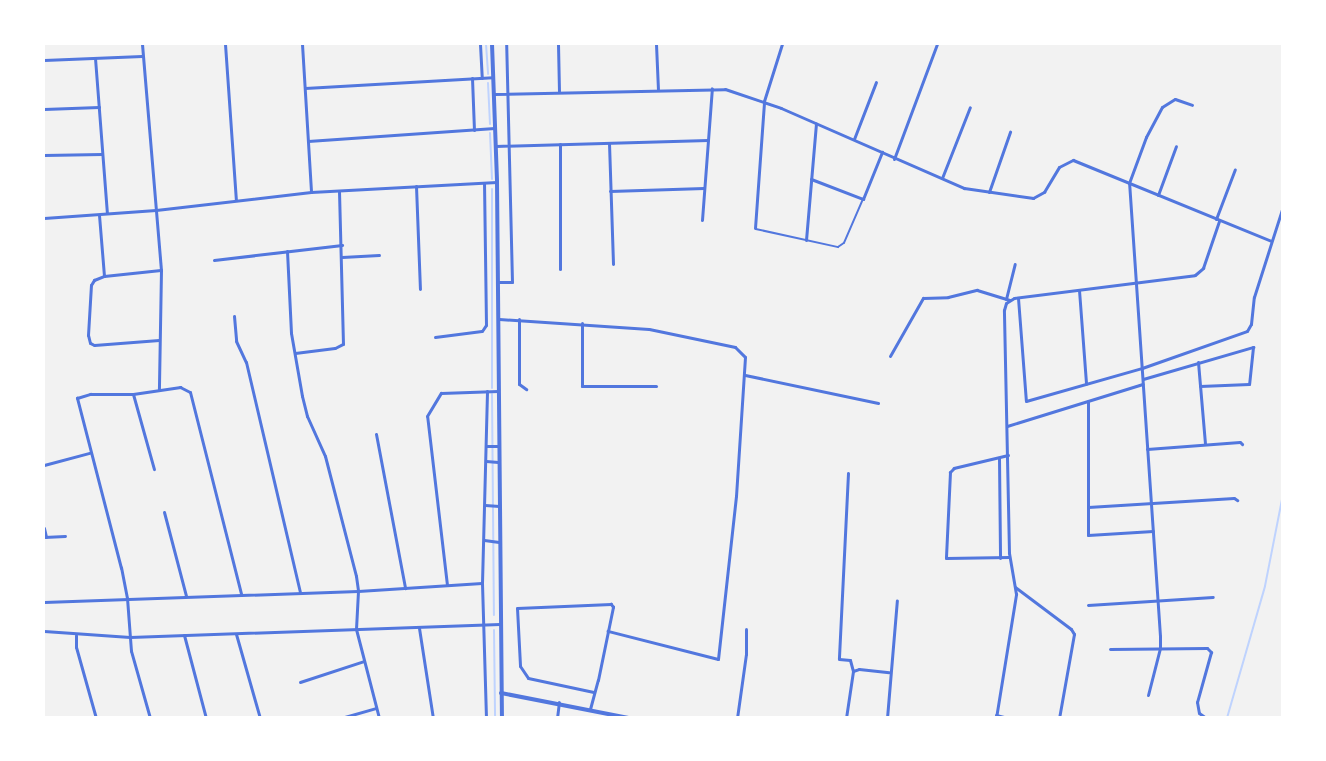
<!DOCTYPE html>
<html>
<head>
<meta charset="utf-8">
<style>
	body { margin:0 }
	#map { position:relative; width:1326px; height:761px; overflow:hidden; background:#f2f2f2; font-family:Jost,sans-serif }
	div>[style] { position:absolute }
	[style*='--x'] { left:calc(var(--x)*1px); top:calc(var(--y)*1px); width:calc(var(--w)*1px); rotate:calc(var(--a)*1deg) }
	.stream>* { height:2px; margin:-1px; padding:0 1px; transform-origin:1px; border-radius:1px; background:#bfd3fe }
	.service>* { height:1.5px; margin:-0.75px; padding:0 0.75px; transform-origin:0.75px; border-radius:0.75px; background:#5277de }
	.minor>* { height:3px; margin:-1.5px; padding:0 1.5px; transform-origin:1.5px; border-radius:1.5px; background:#5277de }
	.tertiary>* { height:4px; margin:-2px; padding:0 2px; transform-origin:2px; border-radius:2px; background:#5277de }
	span { translate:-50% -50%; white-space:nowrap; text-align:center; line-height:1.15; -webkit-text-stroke:5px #fff; paint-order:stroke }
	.frame { position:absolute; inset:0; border:45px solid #fff; pointer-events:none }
</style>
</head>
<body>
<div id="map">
	<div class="stream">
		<div style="--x:486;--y:44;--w:30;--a:86"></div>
		<div style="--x:488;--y:83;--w:41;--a:87.2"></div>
		<div style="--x:490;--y:133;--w:46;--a:87.5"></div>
		<div style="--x:492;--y:189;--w:199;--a:90"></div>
		<div style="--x:492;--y:394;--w:221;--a:89.5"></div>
		<div style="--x:494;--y:630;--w:88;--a:89.3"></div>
		<div style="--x:1227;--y:718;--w:137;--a:-73.9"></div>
		<div style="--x:1265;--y:586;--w:89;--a:-78.9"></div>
	</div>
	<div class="service">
		<div style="--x:756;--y:229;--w:84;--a:12.4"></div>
		<div style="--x:838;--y:247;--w:7;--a:-34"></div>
		<div style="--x:844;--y:243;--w:48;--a:-66.6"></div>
	</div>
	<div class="minor">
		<div style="--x:142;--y:44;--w:227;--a:85.2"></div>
		<div style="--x:161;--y:270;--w:119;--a:91"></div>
		<div style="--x:225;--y:44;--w:156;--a:86"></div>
		<div style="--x:302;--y:44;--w:148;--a:86.5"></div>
		<div style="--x:480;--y:44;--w:34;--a:87"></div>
		<div style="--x:558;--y:44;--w:47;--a:88.8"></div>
		<div style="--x:656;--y:44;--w:45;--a:87.5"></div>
		<div style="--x:95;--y:58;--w:155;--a:85.6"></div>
		<div style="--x:44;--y:60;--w:98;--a:-2.3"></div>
		<div style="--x:472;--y:78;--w:52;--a:87.8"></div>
		<div style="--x:305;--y:88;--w:188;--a:-3.3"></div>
		<div style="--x:494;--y:94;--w:231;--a:-1.2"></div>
		<div style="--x:725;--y:89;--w:59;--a:18.7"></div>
		<div style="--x:781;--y:108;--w:200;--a:23.6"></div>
		<div style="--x:964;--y:188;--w:70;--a:8.2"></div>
		<div style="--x:1033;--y:198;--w:13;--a:-29"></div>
		<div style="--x:1044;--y:192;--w:29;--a:-59"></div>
		<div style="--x:1059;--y:167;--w:16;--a:-27"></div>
		<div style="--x:1073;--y:160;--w:214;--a:22.2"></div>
		<div style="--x:44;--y:109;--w:55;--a:-2.1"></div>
		<div style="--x:854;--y:139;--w:61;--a:-68.9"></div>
		<div style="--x:308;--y:141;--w:187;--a:-4"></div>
		<div style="--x:609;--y:143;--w:121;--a:88.1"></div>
		<div style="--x:560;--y:144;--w:125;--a:90"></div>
		<div style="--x:496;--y:146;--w:212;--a:-1.6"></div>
		<div style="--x:44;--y:155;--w:58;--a:-1"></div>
		<div style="--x:894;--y:159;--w:123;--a:-69.5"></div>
		<div style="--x:942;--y:178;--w:76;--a:-68.5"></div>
		<div style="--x:811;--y:179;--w:56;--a:21"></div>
		<div style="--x:863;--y:199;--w:51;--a:-68"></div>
		<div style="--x:416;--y:186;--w:103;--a:87.8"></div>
		<div style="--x:610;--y:191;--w:94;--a:-1.8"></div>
		<div style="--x:989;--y:192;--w:64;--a:-70.7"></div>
		<div style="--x:1158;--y:195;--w:52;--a:-69.8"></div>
		<div style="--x:99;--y:215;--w:61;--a:85.3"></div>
		<div style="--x:44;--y:218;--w:112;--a:-4.1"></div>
		<div style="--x:156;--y:210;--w:156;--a:-6.6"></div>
		<div style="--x:311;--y:192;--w:186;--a:-3.1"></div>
		<div style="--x:1216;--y:219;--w:53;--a:-69.2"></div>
		<div style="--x:702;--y:220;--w:132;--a:-85.7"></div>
		<div style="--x:755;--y:228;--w:127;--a:-85.9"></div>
		<div style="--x:764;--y:101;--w:60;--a:-72.5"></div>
		<div style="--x:806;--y:240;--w:117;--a:-85.1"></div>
		<div style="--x:287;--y:251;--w:82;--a:87.2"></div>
		<div style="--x:291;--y:333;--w:64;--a:80.1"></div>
		<div style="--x:302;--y:396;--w:21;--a:76"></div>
		<div style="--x:307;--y:416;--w:44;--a:65.8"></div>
		<div style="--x:325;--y:456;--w:124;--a:75.5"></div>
		<div style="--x:356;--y:576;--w:15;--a:82"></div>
		<div style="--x:358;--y:591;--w:38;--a:93"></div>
		<div style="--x:356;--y:629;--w:92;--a:75.5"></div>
		<div style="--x:342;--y:257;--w:37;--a:-3"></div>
		<div style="--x:214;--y:260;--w:129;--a:-6.7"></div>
		<div style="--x:498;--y:282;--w:14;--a:0"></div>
		<div style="--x:512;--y:282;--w:238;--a:-91.4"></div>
		<div style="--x:1079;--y:290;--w:94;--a:85.7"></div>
		<div style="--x:1018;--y:298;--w:103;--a:85.6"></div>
		<div style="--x:1026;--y:401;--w:121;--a:-15.9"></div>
		<div style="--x:1142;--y:368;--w:111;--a:-19.4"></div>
		<div style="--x:1247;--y:331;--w:8;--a:-60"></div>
		<div style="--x:1251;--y:324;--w:27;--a:-84"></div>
		<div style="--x:1254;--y:297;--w:92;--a:-72.3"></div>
		<div style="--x:1006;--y:299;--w:36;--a:-76"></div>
		<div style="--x:234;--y:316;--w:25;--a:85"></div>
		<div style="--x:236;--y:341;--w:23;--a:65"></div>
		<div style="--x:246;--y:362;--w:236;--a:76.8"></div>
		<div style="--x:499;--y:319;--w:150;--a:3.8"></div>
		<div style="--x:649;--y:329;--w:88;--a:11.8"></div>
		<div style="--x:735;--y:347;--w:14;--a:45"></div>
		<div style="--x:745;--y:357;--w:139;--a:93.7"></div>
		<div style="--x:736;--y:496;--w:164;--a:96.3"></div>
		<div style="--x:718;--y:659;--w:114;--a:-165.7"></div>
		<div style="--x:519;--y:319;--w:65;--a:90"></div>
		<div style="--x:519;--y:384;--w:9;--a:36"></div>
		<div style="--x:582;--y:323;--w:63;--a:90"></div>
		<div style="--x:582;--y:386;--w:74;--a:0"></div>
		<div style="--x:435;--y:337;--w:47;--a:-7.3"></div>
		<div style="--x:482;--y:331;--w:7;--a:-56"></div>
		<div style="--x:486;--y:325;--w:142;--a:-90.8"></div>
		<div style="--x:159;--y:340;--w:65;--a:175.6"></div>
		<div style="--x:94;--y:345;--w:4;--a:-153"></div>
		<div style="--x:90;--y:343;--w:8;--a:-104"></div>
		<div style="--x:88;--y:335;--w:50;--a:-86.6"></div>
		<div style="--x:91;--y:285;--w:6;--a:-59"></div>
		<div style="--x:94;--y:280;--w:11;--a:-22"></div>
		<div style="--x:104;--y:276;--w:57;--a:-6"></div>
		<div style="--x:295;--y:353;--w:40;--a:-7.1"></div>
		<div style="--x:335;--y:348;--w:9;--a:-27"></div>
		<div style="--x:343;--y:344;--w:152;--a:-91.5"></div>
		<div style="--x:890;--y:356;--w:67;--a:-60.4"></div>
		<div style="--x:923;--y:298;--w:25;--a:-2"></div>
		<div style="--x:948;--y:297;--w:30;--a:-14"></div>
		<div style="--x:977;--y:290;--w:34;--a:17"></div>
		<div style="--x:1198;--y:362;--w:82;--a:85.1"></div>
		<div style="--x:745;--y:375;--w:136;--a:11.9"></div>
		<div style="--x:1143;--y:379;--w:115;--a:-16.2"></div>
		<div style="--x:1253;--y:347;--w:37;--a:96"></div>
		<div style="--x:1249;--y:384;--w:49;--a:177.7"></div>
		<div style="--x:133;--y:394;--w:78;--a:74.4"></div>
		<div style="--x:1088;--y:401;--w:134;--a:90"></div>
		<div style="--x:1088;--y:535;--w:65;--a:-3.5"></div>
		<div style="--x:1007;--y:426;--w:142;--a:-17.2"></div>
		<div style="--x:376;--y:434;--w:157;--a:79.3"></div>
		<div style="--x:487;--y:446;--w:11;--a:0"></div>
		<div style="--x:1147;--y:449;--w:93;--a:-4.3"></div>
		<div style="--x:1240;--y:442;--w:3;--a:45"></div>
		<div style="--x:1008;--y:455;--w:56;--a:166.5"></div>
		<div style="--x:954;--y:468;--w:6;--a:135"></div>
		<div style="--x:950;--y:472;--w:86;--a:92.7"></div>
		<div style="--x:946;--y:558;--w:63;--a:-0.9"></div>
		<div style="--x:999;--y:458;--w:100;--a:89.4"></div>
		<div style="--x:486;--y:461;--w:12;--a:5"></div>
		<div style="--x:44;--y:465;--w:47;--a:-14.9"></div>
		<div style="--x:848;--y:473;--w:186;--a:92.8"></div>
		<div style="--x:839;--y:659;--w:11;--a:5"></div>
		<div style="--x:850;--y:660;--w:11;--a:75"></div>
		<div style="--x:485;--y:505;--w:14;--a:4"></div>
		<div style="--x:1088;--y:507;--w:146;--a:-3.5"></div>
		<div style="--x:1234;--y:498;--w:4;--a:34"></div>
		<div style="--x:164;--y:512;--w:87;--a:75.3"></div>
		<div style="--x:44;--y:528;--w:9;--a:77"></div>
		<div style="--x:44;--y:537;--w:21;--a:-3"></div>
		<div style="--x:484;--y:540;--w:15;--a:8"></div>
		<div style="--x:447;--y:585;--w:170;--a:-96.7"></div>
		<div style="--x:427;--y:416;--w:27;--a:-59"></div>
		<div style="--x:441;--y:393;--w:57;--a:-2"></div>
		<div style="--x:1015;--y:587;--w:70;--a:36.9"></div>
		<div style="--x:1071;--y:629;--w:6;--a:59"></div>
		<div style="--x:1074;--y:634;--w:85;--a:100.1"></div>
		<div style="--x:44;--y:602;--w:314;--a:-2"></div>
		<div style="--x:358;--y:591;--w:124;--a:-3.7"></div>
		<div style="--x:1088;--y:605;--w:125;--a:-3.7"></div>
		<div style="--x:419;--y:628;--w:91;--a:81.2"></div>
		<div style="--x:44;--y:631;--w:86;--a:4"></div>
		<div style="--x:130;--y:637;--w:370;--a:-2"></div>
		<div style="--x:236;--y:634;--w:87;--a:74.1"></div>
		<div style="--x:76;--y:635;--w:12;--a:90"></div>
		<div style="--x:76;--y:647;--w:74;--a:74.3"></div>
		<div style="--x:184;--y:635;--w:86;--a:75.2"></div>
		<div style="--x:1110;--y:649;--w:97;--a:-0.6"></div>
		<div style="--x:1207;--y:648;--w:6;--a:45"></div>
		<div style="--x:1211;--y:652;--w:52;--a:105.6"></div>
		<div style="--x:1197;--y:702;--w:11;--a:80"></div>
		<div style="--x:1199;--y:713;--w:9;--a:36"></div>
		<div style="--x:300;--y:682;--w:67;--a:-18.2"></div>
		<div style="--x:1148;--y:695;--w:49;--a:-75.7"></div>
		<div style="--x:1160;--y:648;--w:12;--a:-90"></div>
		<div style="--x:1160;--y:636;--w:454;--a:-93.9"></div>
		<div style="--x:1129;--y:183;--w:49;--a:-69.7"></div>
		<div style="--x:1146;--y:137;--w:34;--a:-62"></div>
		<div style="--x:1162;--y:107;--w:15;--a:-32"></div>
		<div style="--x:1175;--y:99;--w:18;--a:19"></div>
		<div style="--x:590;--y:709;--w:30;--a:-75"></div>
		<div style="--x:598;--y:680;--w:75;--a:-78.4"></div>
		<div style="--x:613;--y:607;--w:4;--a:-124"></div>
		<div style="--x:611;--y:604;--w:94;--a:177.6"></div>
		<div style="--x:517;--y:608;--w:58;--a:87"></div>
		<div style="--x:520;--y:666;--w:14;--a:56"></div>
		<div style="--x:528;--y:678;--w:67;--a:12"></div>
		<div style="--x:996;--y:715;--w:12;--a:14"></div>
		<div style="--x:150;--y:718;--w:70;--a:-105.8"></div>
		<div style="--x:131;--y:651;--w:53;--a:-94.3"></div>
		<div style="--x:127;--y:598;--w:31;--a:-101"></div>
		<div style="--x:121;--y:568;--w:176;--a:-104.5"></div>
		<div style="--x:77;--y:398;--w:14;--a:-17"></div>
		<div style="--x:90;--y:394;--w:43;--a:0"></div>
		<div style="--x:133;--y:394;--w:48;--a:-8.5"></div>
		<div style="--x:180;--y:387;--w:11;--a:27"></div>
		<div style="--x:190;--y:392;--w:208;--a:75.8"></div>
		<div style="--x:341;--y:718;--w:36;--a:-16"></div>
		<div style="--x:486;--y:718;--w:135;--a:-91.7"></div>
		<div style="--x:482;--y:583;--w:192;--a:-88.5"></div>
		<div style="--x:557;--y:718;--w:16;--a:-83"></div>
		<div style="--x:737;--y:718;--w:65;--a:-82"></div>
		<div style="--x:746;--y:654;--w:25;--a:-90"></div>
		<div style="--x:846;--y:718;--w:48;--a:-81.5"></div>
		<div style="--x:853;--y:671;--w:6;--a:-18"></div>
		<div style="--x:859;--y:669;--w:30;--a:6"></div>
		<div style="--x:887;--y:718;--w:118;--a:-85.2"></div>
		<div style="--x:996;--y:718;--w:126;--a:-80.8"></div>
		<div style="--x:1016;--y:594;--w:42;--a:-99.7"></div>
		<div style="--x:1009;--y:553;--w:243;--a:-91.2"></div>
		<div style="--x:1004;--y:310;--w:7;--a:-74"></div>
		<div style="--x:1006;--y:303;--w:9;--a:-32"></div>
		<div style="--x:1014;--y:298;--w:182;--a:-7.2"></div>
		<div style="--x:1195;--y:275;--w:11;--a:-41"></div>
		<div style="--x:1203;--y:268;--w:50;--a:-71.2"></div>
	</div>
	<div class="tertiary">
		<div style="--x:492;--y:44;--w:138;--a:87.9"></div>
		<div style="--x:497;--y:182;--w:536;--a:89.47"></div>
		<div style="--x:501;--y:693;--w:130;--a:11.1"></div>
	</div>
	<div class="frame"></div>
</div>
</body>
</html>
